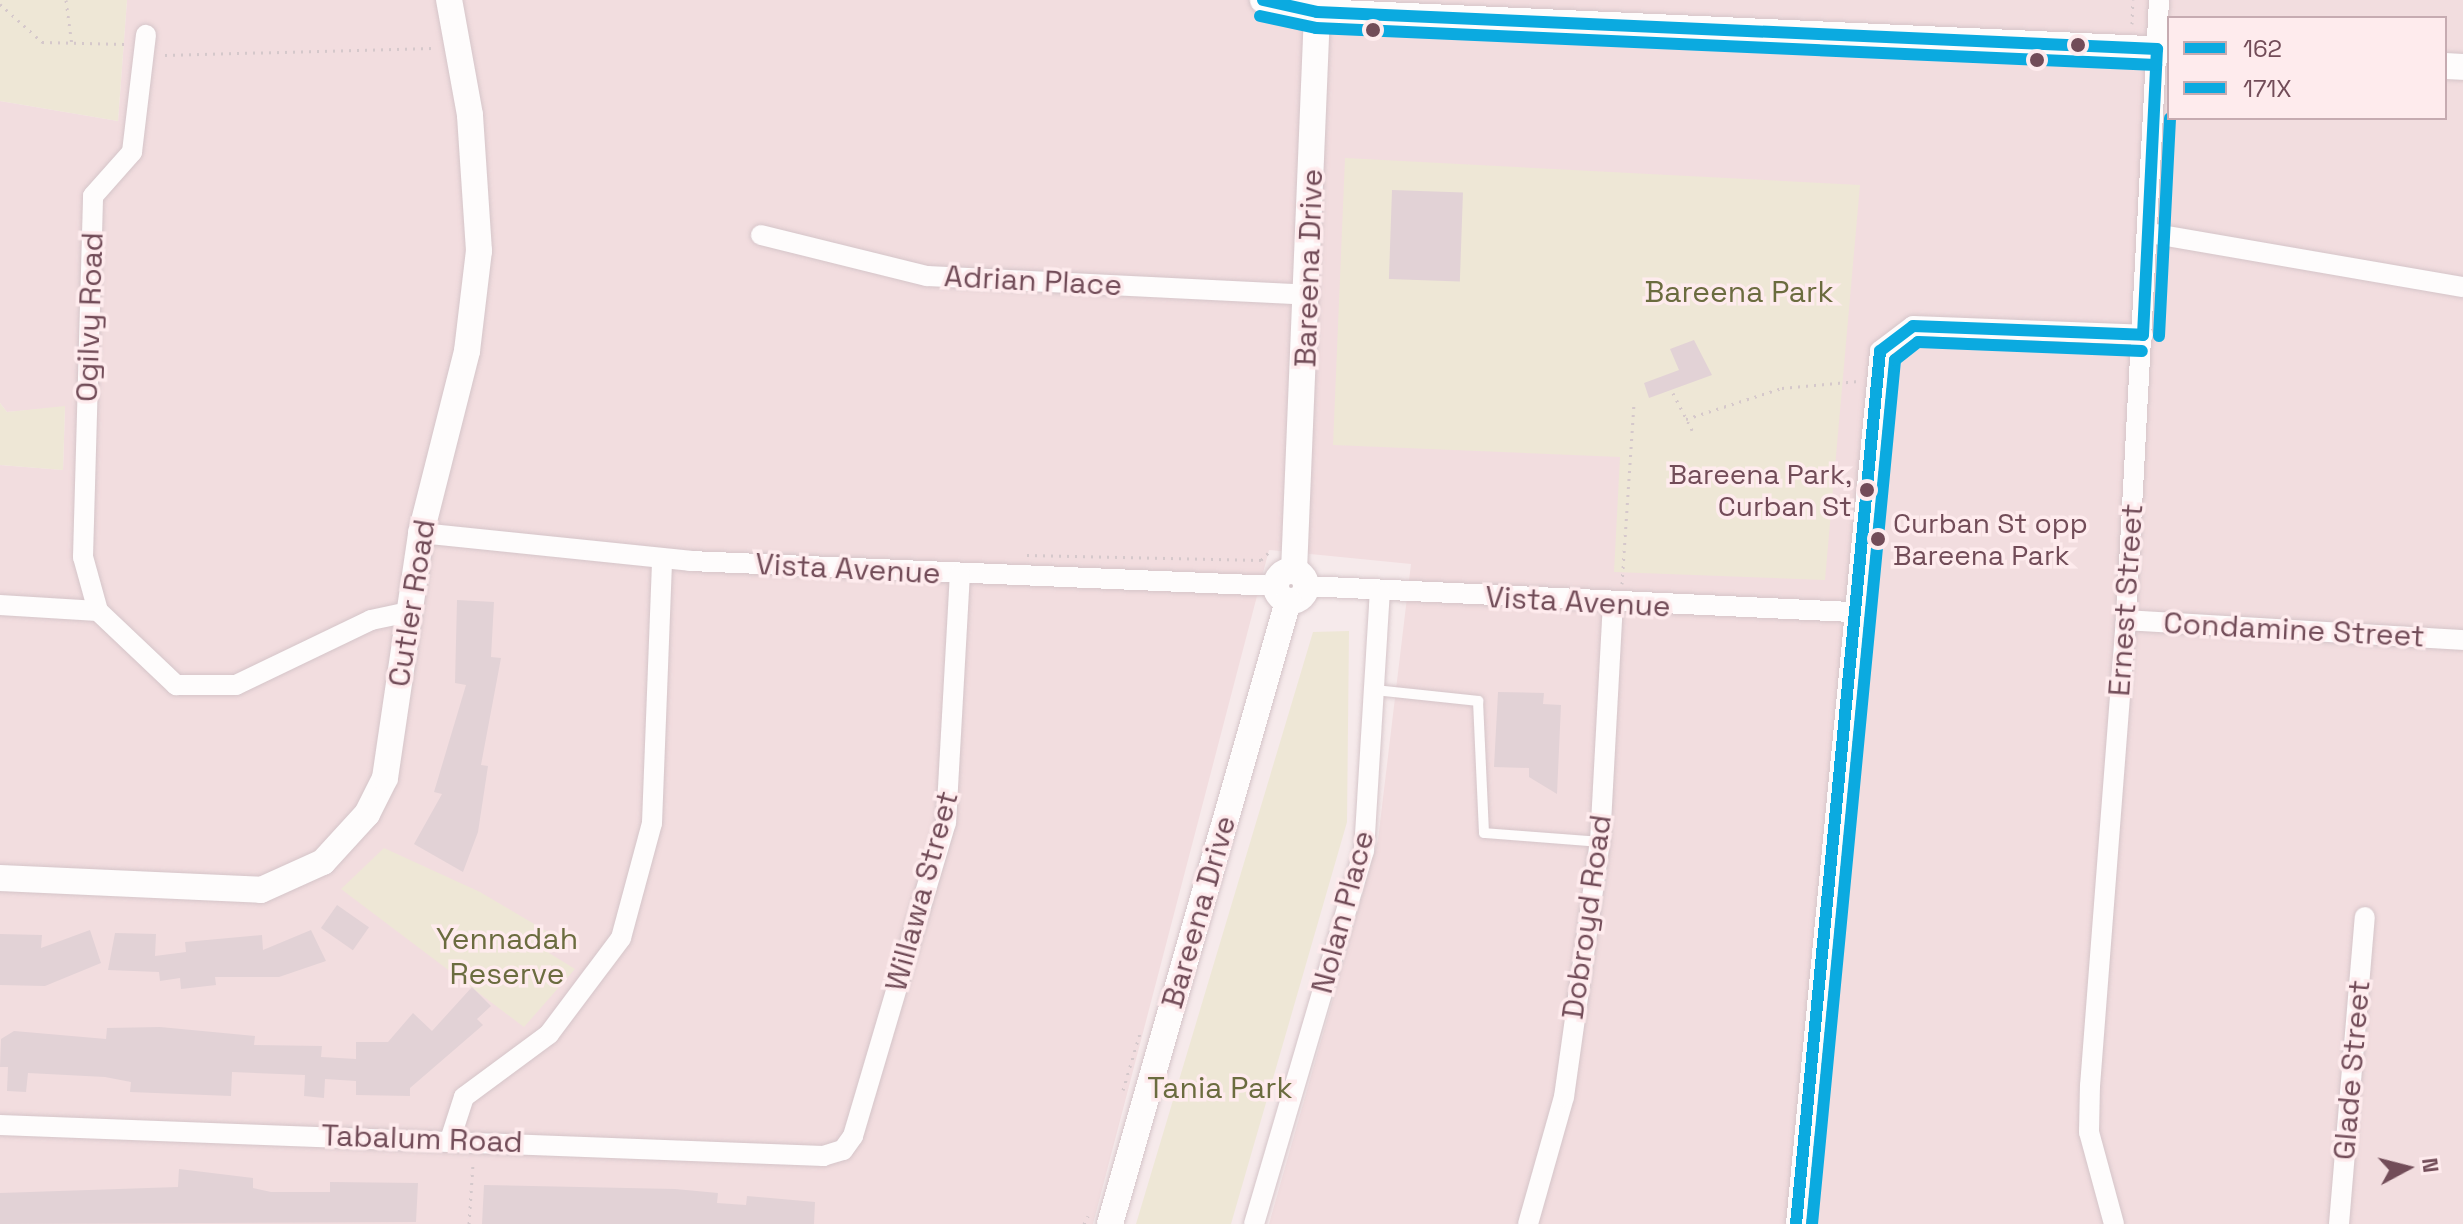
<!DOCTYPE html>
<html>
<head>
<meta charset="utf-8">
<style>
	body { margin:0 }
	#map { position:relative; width:2463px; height:1224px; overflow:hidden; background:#f6eaeb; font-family:"Space Grotesk",sans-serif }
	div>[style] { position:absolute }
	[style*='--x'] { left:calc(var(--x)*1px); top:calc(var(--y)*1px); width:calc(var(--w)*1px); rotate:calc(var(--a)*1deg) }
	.residential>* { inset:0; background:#f2dddf }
	.green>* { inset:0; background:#eee7d6 }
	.building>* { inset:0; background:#e2d2d6; transform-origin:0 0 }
	.path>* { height:3px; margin-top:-1.5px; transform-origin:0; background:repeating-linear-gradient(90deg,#d5c8cb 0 2px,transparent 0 8px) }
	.roads { filter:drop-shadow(0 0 2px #d5c5c9) drop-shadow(0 0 2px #d5c5c9) }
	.service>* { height:10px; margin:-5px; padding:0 5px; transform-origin:5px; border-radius:5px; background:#fefcfc }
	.minor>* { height:20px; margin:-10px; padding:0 10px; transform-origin:10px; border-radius:10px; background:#fefcfc }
	.tertiary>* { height:26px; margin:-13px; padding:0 13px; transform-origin:13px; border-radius:13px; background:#fefcfc }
	.tertiary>.ring { margin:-13px; padding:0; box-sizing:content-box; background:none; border:26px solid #fefcfc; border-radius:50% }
	.bus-1>* { height:12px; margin:-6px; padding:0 6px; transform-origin:6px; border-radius:6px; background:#0baae0 }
	.bus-2>* { height:12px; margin:-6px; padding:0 6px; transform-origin:6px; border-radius:6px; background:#0baae0 }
	.dots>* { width:22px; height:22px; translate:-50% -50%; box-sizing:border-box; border:4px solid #feebed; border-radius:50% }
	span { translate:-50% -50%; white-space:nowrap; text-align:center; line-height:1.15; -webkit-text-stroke:7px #feebed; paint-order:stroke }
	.bus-label { font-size:28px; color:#724c58 }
	.right { translate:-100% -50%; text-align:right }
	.left { translate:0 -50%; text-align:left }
	.street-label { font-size:30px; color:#724c58 }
	.park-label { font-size:30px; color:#6b6c3f }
	.legend { position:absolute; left:2167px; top:16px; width:280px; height:104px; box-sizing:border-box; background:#feebed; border:2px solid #c6abb1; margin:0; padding:10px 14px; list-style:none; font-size:24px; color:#724c58 }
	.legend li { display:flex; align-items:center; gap:16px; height:40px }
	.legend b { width:40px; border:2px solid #c6abb1 }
	.north { position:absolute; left:2367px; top:1128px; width:80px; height:80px; -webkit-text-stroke:6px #feebed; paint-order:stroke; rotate:83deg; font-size:22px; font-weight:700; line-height:32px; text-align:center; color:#724c58 }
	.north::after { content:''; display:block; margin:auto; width:28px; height:36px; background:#724c58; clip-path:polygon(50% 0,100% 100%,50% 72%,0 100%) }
</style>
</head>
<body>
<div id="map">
	<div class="residential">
		<div style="clip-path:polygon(evenodd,127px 0,2463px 0,2463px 1224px,1269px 1224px,1378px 840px,1411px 564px,1269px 550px,1093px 1224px,0 1224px,0 465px,63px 470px,65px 407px,7px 412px,0 403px,0 101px,118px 121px,127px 0,2169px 18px,2445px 18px,2445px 118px,2169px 118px,2169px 18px)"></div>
	</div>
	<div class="green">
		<div style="clip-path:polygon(0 0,127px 0,118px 121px,0 101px)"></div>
		<div style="clip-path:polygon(1345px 158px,1860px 185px,1825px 580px,1614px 572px,1620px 457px,1333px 445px)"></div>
		<div style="clip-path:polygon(0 403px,7px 412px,65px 406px,63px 470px,0 465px)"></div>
		<div style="clip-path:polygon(1349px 631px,1347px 822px,1231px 1224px,1136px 1224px,1313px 632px)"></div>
		<div style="clip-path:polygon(384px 848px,480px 892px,558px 938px,549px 953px,575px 969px,524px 1027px,341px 889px)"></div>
	</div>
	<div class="building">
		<div style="left:1392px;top:190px;width:71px;height:89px;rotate:2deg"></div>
		<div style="clip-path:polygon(1694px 340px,1712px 375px,1649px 398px,1644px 383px,1679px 370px,1670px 349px)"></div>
		<div style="clip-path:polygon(457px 600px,494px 602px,491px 657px,501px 658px,481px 765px,488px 766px,478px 832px,463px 872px,414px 844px,442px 794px,434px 792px,466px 685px,455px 683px)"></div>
		<div style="clip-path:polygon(1498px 692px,1544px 693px,1543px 704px,1561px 705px,1557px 794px,1529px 777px,1529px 768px,1494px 767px)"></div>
		<div style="left:337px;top:905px;width:39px;height:28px;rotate:35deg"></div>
		<div style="clip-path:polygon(90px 930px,101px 963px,45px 986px,0 985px,0 934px,42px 935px,41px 948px)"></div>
		<div style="clip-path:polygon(311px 930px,326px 961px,279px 977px,215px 977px,216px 985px,181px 989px,180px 978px,160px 981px,159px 972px,108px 970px,115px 933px,156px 934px,155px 956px,186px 952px,185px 942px,262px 935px,263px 950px)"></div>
		<div style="clip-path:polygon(472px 987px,491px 1006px,477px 1019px,483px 1025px,410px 1088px,410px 1096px,356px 1095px,356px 1081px,325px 1079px,324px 1098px,304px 1096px,305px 1075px,232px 1072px,231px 1096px,130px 1092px,131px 1082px,105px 1077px,28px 1073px,26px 1092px,7px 1091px,8px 1067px,0 1067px,1px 1039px,14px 1031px,106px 1039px,107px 1028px,160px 1027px,255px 1036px,254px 1045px,322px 1046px,321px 1057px,356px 1059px,356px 1042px,388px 1042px,413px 1013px,432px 1031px)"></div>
		<div style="clip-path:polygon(179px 1169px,253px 1178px,253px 1188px,271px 1192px,330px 1192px,330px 1182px,418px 1183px,416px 1222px,0 1224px,0 1193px,178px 1187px)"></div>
		<div style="clip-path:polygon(484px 1185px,675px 1189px,718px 1193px,717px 1203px,746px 1205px,747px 1196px,815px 1202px,814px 1224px,482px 1224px)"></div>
	</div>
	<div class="path">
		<div style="--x:66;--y:0;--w:45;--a:82.4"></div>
		<div style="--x:0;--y:4;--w:57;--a:42.1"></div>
		<div style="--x:42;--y:42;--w:83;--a:1.4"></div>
		<div style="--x:2132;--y:24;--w:24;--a:-88"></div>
		<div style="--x:165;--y:55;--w:268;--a:-1.5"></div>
		<div style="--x:1673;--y:393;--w:42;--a:62.8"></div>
		<div style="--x:1686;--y:419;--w:101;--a:-17.9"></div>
		<div style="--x:1782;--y:388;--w:77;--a:-5.2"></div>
		<div style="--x:1027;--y:555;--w:234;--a:1.2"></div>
		<div style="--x:1261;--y:560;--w:14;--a:-45"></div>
		<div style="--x:1622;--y:584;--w:180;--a:-86.2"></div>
		<div style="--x:1123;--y:1090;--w:59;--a:-73.4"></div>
		<div style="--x:469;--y:1224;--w:60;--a:-86.2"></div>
		<div style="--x:1084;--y:1224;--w:9;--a:-63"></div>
	</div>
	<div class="roads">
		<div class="service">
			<div style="--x:1375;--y:690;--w:104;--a:6.1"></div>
			<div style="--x:1478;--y:701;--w:132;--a:87.4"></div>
			<div style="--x:1484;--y:833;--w:116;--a:4.4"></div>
		</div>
		<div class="minor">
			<div style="--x:2150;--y:233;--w:318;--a:9.8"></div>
			<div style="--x:761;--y:235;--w:171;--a:13.9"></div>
			<div style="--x:927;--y:276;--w:382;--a:2.8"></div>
			<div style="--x:421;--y:533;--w:270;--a:5.9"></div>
			<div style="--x:690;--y:561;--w:587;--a:2.44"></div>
			<div style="--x:1306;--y:586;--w:546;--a:2.73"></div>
			<div style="--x:0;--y:605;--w:98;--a:3.5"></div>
			<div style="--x:98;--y:611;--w:108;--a:43.5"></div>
			<div style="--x:176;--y:685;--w:60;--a:0"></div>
			<div style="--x:236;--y:685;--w:150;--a:-25.7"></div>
			<div style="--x:371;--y:620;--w:38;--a:-12"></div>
			<div style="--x:98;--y:611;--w:56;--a:-105.5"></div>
			<div style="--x:83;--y:557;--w:361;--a:-88.4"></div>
			<div style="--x:93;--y:196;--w:59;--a:-48.4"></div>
			<div style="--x:132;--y:152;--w:118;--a:-83.2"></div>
			<div style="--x:2126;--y:620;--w:338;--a:3.4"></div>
			<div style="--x:0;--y:1125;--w:824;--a:2.16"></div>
			<div style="--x:823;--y:1156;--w:21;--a:-17"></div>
			<div style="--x:843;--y:1150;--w:17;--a:-54"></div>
			<div style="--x:853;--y:1136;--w:327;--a:-73.5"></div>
			<div style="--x:946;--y:823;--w:249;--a:-86.8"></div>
			<div style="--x:450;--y:1140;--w:45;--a:-72"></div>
			<div style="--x:464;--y:1097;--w:106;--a:-36.5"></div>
			<div style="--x:549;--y:1034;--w:120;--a:-53.1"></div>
			<div style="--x:621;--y:938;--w:119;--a:-74.9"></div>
			<div style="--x:652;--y:823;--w:265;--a:-87.8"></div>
			<div style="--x:1254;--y:1224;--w:389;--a:-73.6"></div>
			<div style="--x:1364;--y:851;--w:260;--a:-86.5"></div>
			<div style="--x:1528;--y:1224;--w:132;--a:-74.2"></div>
			<div style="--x:1564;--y:1097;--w:258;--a:-82"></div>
			<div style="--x:1600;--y:842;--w:237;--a:-86.9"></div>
			<div style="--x:1796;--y:1224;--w:877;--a:-84.5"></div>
			<div style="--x:1880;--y:351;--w:41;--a:-37.1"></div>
			<div style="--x:1913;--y:326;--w:230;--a:2.2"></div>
			<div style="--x:2114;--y:1224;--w:95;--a:-105.2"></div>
			<div style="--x:2089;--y:1132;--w:46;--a:-88.8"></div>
			<div style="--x:2090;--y:1086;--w:467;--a:-85.6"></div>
			<div style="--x:2126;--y:620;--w:621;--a:-86.95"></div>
			<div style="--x:2339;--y:1224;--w:308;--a:-85.2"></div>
		</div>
		<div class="tertiary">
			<div style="--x:1263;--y:0;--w:55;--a:12.5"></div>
			<div style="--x:1317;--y:12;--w:853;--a:2.55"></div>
			<div style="--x:2445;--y:66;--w:18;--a:3"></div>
			<div style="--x:1294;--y:571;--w:559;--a:-87.64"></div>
			<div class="ring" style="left:1276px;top:571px;width:4px;height:4px"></div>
			<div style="--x:0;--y:878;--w:261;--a:2.6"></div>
			<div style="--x:261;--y:890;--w:68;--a:-24.3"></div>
			<div style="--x:323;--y:862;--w:65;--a:-47.5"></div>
			<div style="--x:367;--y:814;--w:40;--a:-63.4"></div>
			<div style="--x:385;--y:778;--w:248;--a:-81.6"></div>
			<div style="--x:421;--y:533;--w:188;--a:-75.8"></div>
			<div style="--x:467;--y:351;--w:101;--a:-83.2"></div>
			<div style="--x:479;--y:251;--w:136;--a:-93.8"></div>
			<div style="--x:470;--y:115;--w:117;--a:-100.3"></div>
			<div style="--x:1110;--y:1224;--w:648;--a:-74.05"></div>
		</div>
	</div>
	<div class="bus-1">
		<div style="--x:1263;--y:0;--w:55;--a:12.5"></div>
		<div style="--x:1317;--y:12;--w:841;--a:2.52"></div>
		<div style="--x:2143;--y:335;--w:286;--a:-87.2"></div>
		<div style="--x:1796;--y:1224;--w:877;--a:-84.5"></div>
		<div style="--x:1880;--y:351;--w:41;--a:-37.1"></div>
		<div style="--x:1913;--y:326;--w:230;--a:2.2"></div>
	</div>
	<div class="bus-2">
		<div style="--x:1260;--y:16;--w:57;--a:12.1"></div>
		<div style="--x:1316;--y:28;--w:841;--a:2.52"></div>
		<div style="--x:2159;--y:336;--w:218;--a:-87.1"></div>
		<div style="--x:1812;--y:1224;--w:868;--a:-84.51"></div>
		<div style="--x:1895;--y:360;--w:29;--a:-38"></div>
		<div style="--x:1918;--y:342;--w:224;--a:2.3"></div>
	</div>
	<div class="dots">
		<div style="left:1373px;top:30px;background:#724c58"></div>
		<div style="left:2078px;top:45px;background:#724c58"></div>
		<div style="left:2037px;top:60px;background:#724c58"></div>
		<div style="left:1867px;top:490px;background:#724c58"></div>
		<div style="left:1878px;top:539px;background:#724c58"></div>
	</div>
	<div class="bus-label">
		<span class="right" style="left:1852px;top:490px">Bareena Park,<br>Curban St</span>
		<span class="left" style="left:1893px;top:539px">Curban St opp<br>Bareena Park</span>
	</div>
	<div class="street-label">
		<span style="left:1309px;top:268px;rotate:-88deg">Bareena Drive</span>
		<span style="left:1033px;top:281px;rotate:3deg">Adrian Place</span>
		<span style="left:90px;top:317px;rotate:-88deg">Ogilvy Road</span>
		<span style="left:848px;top:569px;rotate:3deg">Vista Avenue</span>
		<span style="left:2126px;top:600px;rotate:-86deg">Ernest Street</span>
		<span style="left:1578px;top:602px;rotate:3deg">Vista Avenue</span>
		<span style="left:412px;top:603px;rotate:-81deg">Cutler Road</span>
		<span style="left:2294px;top:630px;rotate:3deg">Condamine Street</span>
		<span style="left:922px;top:891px;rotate:-75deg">Willawa Street</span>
		<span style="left:1199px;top:912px;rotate:-74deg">Bareena Drive</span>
		<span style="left:1343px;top:912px;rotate:-75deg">Nolan Place</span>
		<span style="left:1587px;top:917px;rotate:-82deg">Dobroyd Road</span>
		<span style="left:2352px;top:1070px;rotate:-85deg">Glade Street</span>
		<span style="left:422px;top:1139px;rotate:2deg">Tabalum Road</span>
	</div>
	<div class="park-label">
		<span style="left:1739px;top:292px">Bareena Park</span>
		<span style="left:507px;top:956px">Yennadah<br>Reserve</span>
		<span style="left:1220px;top:1088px">Tania Park</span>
	</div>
	<ul class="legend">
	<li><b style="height:10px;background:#0baae0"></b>162</li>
	<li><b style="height:10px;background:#0baae0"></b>171X</li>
	</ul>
	<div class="north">N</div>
</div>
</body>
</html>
